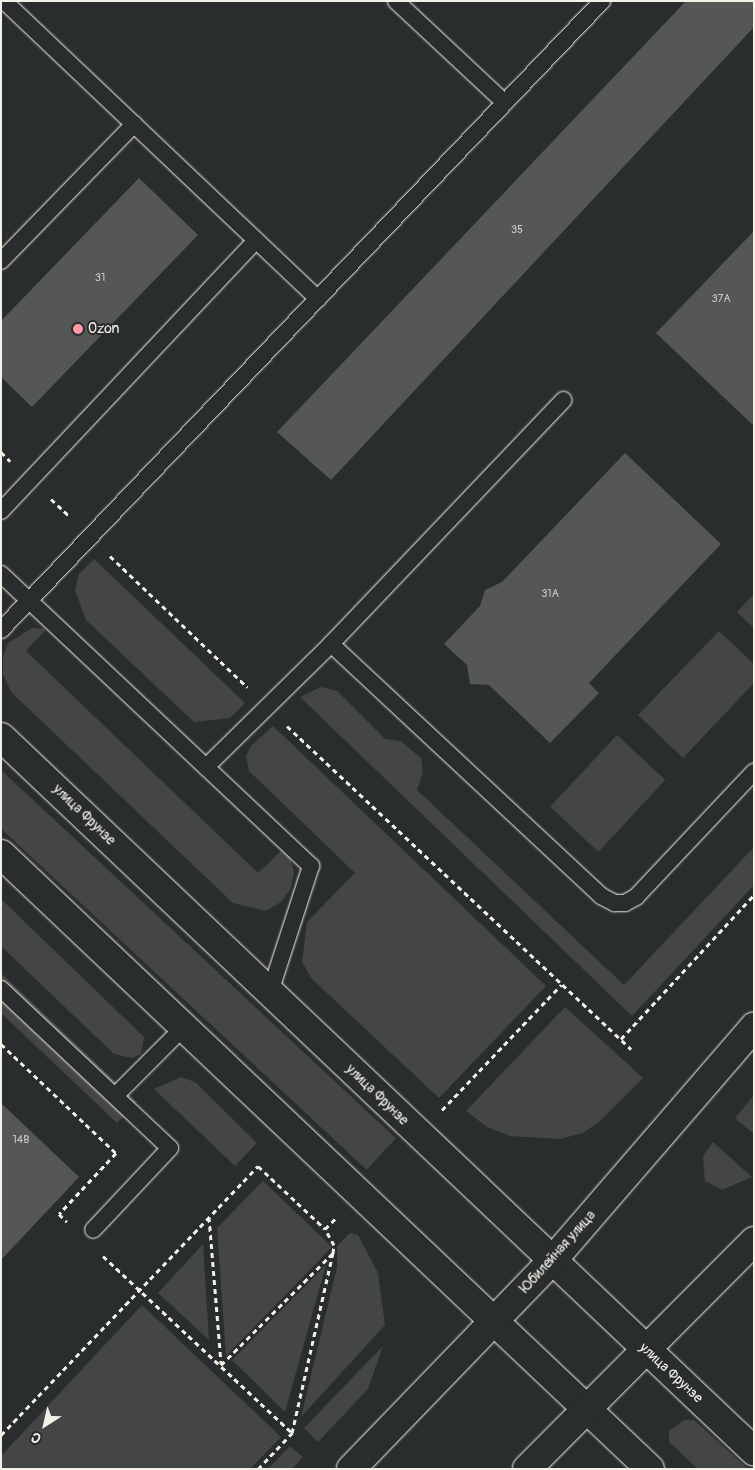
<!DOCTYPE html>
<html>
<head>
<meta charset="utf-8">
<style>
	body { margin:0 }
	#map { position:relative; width:755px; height:1470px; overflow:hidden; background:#2a2d2e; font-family:Pangolin,sans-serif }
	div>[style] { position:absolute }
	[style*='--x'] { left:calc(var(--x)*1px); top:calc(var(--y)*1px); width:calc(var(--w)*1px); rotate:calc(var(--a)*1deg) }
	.green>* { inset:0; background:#444645; transform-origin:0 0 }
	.building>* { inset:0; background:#555756 }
	.path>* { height:3px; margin-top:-1.5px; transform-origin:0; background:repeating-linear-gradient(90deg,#f4f1e8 0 5px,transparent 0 9px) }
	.roads { filter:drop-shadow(0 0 1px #f4f1e8) drop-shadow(0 0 1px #f4f1e8) }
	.lane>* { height:16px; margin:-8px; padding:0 8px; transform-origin:8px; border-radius:8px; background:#2a2d2e }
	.secondary>* { height:28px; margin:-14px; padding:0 14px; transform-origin:14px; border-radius:14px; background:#2a2d2e }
	.dots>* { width:14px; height:14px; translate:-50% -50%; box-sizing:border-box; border:2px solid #2a2d2e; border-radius:50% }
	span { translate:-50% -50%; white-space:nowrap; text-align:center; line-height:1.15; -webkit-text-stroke:4px #2a2d2e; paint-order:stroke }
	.number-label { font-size:11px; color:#cccac4 }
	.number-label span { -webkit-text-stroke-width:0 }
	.poi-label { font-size:14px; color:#f4f1e8 }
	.left { translate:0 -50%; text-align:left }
	.street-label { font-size:14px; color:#f4f1e8 }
	.frame { position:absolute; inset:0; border:2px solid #f4f1e8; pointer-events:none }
	.north { position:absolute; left:20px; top:1400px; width:50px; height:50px; -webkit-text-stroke:4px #2a2d2e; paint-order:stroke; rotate:215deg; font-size:14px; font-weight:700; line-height:20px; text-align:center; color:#f4f1e8 }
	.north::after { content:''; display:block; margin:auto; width:18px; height:22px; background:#f4f1e8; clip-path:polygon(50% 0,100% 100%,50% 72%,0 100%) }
</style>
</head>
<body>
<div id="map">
	<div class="green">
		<div style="clip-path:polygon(94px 559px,245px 703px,230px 718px,194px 722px,86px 620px,75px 590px,79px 574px)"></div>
		<div style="clip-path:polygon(754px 594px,754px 628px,737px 612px)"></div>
		<div style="clip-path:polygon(32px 628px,46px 629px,26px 651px,258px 873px,282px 850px,290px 858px,294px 872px,291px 888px,281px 902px,266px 911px,233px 903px,11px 692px,3px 674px,3px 656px,8px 643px)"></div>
		<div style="clip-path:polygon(719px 631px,754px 664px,754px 683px,683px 758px,638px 715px)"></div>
		<div style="clip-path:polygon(321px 687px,337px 691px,385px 739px,401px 741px,421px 758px,423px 773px,417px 790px,624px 985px,754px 847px,754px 885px,632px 1016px,300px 697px)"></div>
		<div style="clip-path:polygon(273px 726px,546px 986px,439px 1098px,311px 978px,302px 962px,307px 922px,355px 873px,249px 771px,246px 756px,251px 746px)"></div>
		<div style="left:617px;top:735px;width:66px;height:98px;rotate:43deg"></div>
		<div style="left:1px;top:770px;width:540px;height:43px;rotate:43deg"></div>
		<div style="clip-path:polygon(1px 899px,144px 1037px,141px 1054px,132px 1058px,114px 1054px,1px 946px)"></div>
		<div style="clip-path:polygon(1px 973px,137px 1102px,117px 1123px,1px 1013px)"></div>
		<div style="clip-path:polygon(565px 1007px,643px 1078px,600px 1121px,583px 1133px,560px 1139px,510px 1136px,487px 1127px,466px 1111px)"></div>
		<div style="clip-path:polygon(181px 1077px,195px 1082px,257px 1143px,235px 1166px,154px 1089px)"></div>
		<div style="clip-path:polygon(754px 1095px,754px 1134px,735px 1118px)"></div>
		<div style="clip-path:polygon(713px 1142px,752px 1177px,722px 1190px,705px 1181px,703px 1156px)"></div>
		<div style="clip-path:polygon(263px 1181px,332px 1247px,226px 1356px,217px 1228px)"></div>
		<div style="clip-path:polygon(350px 1233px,358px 1235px,378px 1273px,385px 1325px,301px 1417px,337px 1267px,337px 1246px)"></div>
		<div style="clip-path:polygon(203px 1244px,209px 1340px,158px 1293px)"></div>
		<div style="clip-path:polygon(326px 1265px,285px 1412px,232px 1360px)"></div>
		<div style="clip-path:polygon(142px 1305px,281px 1437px,250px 1469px,1px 1469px,1px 1456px)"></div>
		<div style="clip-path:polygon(383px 1346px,368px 1389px,318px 1442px,304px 1428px)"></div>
		<div style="clip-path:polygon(684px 1420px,694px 1420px,747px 1468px,698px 1469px,669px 1442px,669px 1431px)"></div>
		<div style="clip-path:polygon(290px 1446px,303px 1457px,292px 1469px,268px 1469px)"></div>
	</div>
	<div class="building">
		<div style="clip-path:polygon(686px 1px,754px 1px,754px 27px,331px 480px,277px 432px)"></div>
		<div style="clip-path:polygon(139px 178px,198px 235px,32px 407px,1px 377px,1px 321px)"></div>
		<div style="clip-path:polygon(754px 231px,754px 426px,656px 333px)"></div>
		<div style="clip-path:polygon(625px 453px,721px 544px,589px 683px,599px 693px,550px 743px,489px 685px,470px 684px,467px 665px,444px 644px,480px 606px,485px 590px,502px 582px)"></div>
		<div style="clip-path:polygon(1px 1103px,79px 1177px,1px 1260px)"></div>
	</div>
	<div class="path">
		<div style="--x:1;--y:452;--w:13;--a:45"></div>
		<div style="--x:51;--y:499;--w:26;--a:43"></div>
		<div style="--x:110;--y:556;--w:190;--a:43.7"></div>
		<div style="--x:287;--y:726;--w:472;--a:43.2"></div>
		<div style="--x:621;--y:1039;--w:196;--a:-47.3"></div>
		<div style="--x:1;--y:1044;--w:158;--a:43.5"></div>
		<div style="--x:116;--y:1153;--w:83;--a:133.1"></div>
		<div style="--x:59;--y:1214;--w:11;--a:45"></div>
		<div style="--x:442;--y:1110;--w:173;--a:-46.4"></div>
		<div style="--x:209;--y:1217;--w:147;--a:85.3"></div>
		<div style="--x:103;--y:1256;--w:259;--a:43.1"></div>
		<div style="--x:221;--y:1365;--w:158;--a:-45"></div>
		<div style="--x:333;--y:1253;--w:8;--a:-83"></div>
		<div style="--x:334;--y:1245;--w:18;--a:-119"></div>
		<div style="--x:325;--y:1229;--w:17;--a:-45"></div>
		<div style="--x:1;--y:1435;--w:372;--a:-46.3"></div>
		<div style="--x:258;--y:1166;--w:92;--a:43.2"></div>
		<div style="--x:258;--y:1469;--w:50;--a:-46.6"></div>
		<div style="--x:292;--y:1433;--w:185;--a:-77.2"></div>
	</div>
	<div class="roads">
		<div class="lane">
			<div style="--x:4;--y:1;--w:433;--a:43.5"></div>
			<div style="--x:396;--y:1;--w:149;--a:43.1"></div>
			<div style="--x:1;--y:261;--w:191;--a:-45.8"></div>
			<div style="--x:1;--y:511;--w:372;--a:-46.7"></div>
			<div style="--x:1;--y:574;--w:426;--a:43.3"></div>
			<div style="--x:311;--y:866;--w:133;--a:108"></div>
			<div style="--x:1;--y:630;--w:870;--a:-46.3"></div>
			<div style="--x:331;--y:644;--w:369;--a:43"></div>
			<div style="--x:601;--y:896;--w:16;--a:27"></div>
			<div style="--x:615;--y:903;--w:10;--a:0"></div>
			<div style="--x:625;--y:903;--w:13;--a:-29"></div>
			<div style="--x:636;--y:897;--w:172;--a:-46.7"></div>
			<div style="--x:206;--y:767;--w:175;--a:-44.5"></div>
			<div style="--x:331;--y:644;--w:337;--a:-46.4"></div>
			<div style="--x:1;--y:989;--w:232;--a:43.3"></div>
			<div style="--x:170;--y:1148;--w:112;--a:133.2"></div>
			<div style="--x:115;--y:1096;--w:98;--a:-45"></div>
		</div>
		<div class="secondary">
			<div style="--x:1;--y:737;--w:1038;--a:43.48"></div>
			<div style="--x:1;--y:854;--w:894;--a:43.46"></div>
			<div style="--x:351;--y:1469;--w:288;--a:-46"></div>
			<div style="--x:551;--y:1262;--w:311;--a:-49.2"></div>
			<div style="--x:527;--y:1469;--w:322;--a:-45.1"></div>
		</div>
	</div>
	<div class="dots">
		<div style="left:78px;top:329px;background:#ff9aa2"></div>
	</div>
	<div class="number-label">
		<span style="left:517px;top:230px">35</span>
		<span style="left:100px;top:278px">31</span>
		<span style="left:721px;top:299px">37А</span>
		<span style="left:550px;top:594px">31А</span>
		<span style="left:21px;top:1140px">14В</span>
	</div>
	<div class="poi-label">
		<span class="left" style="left:88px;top:329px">Ozon</span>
	</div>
	<div class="street-label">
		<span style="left:84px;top:815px;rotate:44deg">улица Фрунзе</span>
		<span style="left:377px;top:1095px;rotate:44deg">улица Фрунзе</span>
		<span style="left:558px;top:1252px;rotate:-48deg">Юбилейная улица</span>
		<span style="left:671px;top:1373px;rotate:43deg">улица Фрунзе</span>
	</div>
	<div class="frame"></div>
	<div class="north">С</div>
</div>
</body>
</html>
